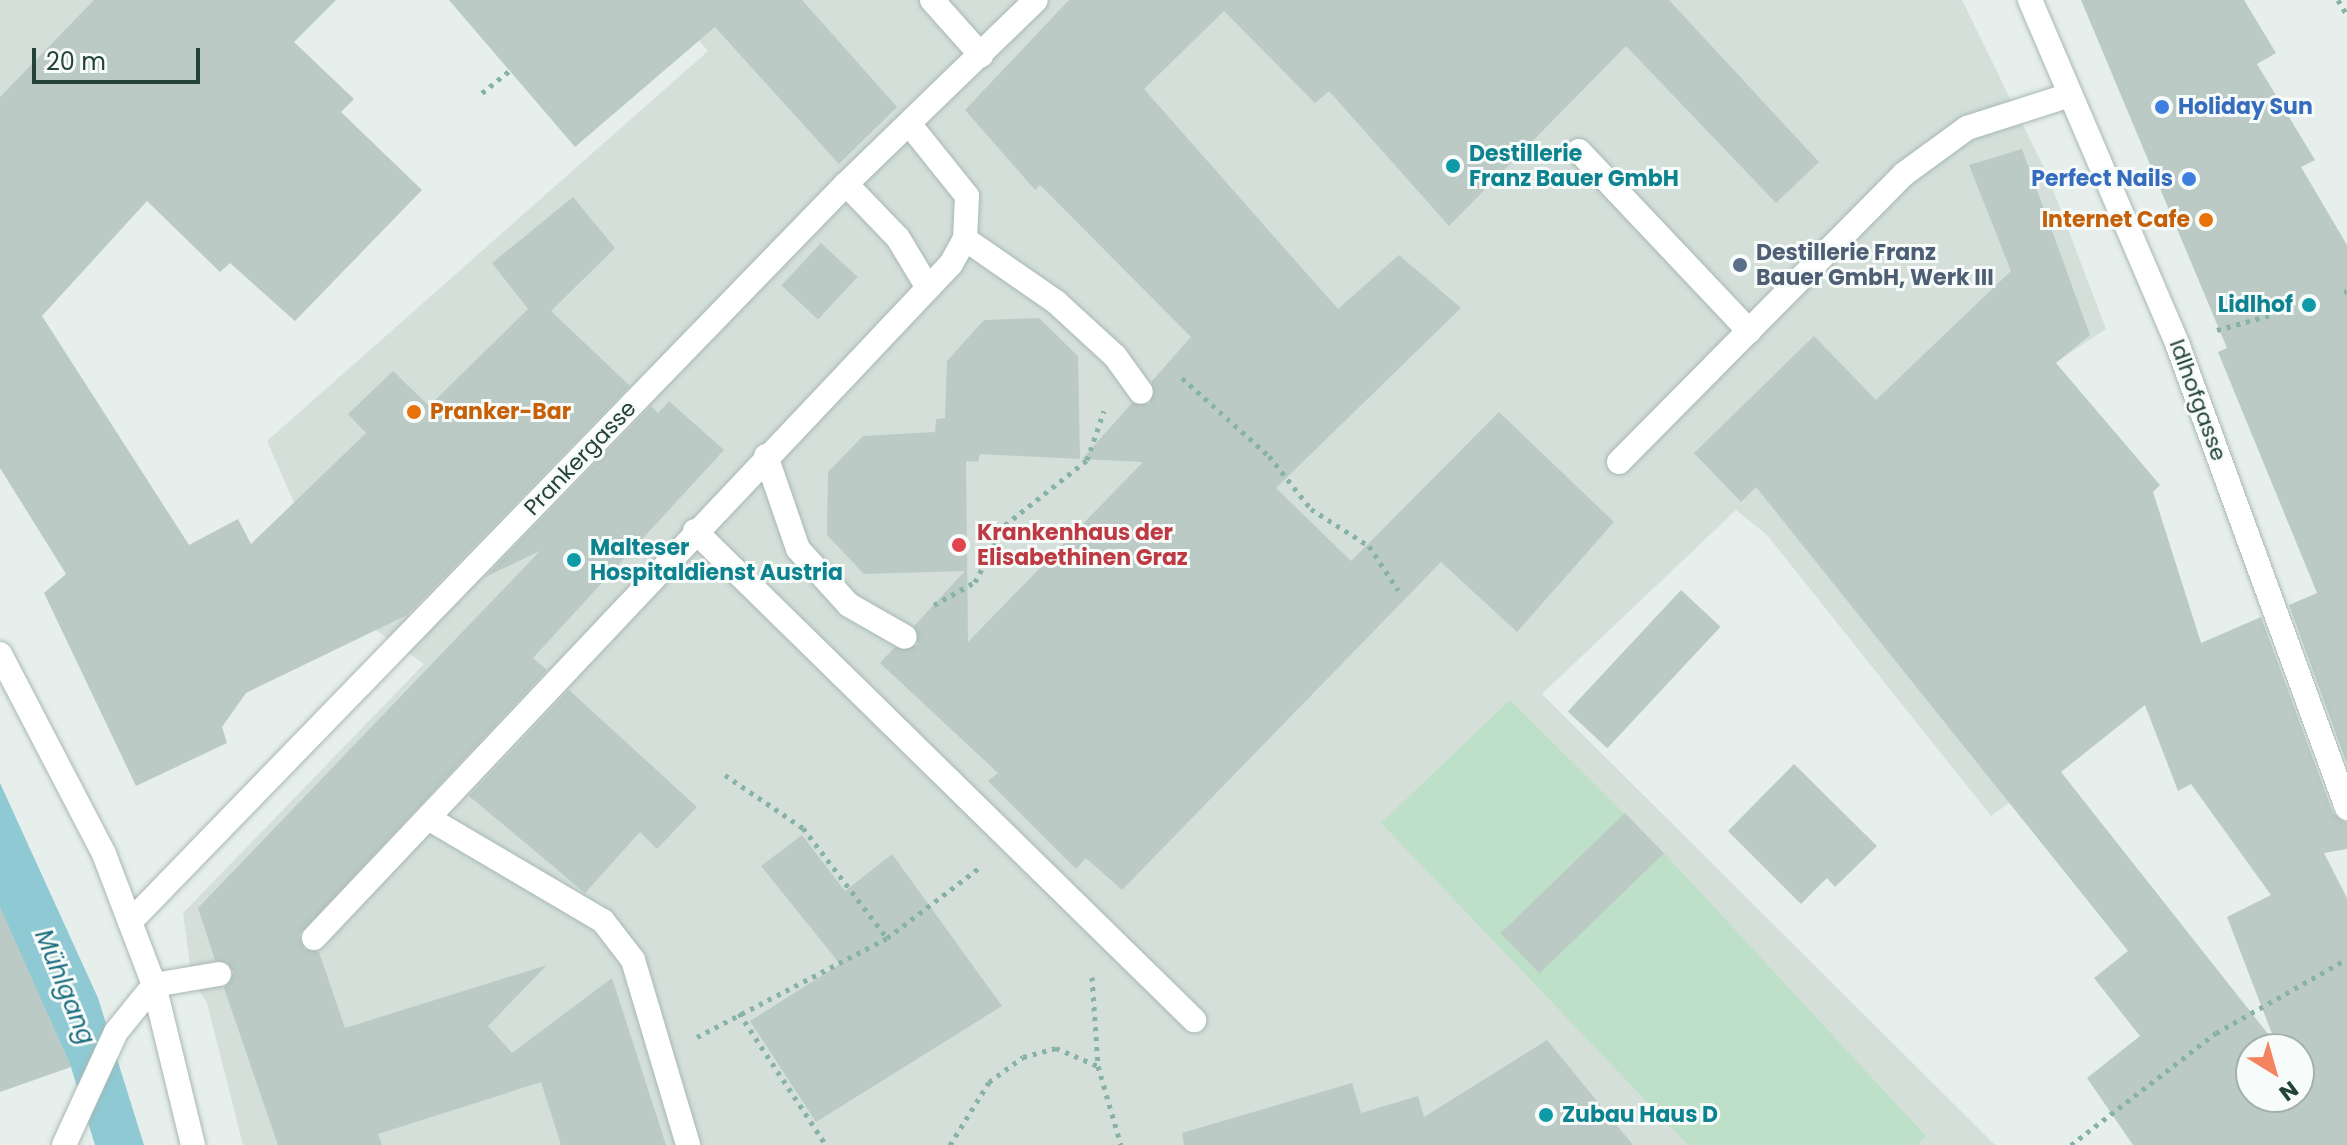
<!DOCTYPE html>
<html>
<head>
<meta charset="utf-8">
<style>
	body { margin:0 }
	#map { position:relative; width:2347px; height:1145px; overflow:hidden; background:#e6efeb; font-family:Poppins,sans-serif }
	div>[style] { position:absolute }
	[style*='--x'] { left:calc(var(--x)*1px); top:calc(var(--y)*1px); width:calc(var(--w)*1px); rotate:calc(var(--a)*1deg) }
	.built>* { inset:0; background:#d4dfda }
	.green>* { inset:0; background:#bfe0c8 }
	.water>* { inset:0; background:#8ec9d4 }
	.building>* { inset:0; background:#bbcac4; transform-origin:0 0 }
	.path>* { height:5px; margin-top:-2.5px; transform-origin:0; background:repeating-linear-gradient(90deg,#86b3a5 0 4px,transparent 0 10px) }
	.roads { filter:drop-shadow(0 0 2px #a8b8b2) drop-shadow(0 0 2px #a8b8b2) }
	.lane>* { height:24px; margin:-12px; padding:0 12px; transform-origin:12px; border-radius:12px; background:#fff }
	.street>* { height:24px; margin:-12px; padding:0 12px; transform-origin:12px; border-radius:12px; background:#fff }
	.secondary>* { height:24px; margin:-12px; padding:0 12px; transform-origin:12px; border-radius:12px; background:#fff }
	.dots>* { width:22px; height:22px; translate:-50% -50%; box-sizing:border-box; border:4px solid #f7fbf9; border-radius:50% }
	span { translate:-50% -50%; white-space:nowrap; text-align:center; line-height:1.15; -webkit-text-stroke:6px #f7fbf9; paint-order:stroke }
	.shop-label { font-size:22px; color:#366cbe; font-weight:700 }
	.left { translate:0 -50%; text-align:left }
	.right { translate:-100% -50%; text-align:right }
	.culture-label { font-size:22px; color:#0d838f; font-weight:700 }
	.food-label { font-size:22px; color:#c56008; font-weight:700 }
	.service-label { font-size:22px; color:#4e5e75; font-weight:700 }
	.street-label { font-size:22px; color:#24423a }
	.health-label { font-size:22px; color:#be3a42; font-weight:700 }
	.water-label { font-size:24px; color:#1c6f80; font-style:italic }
	.north { position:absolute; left:2235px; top:1033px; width:80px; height:80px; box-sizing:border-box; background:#f7fbf9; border:2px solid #a3b1ad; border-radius:50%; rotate:143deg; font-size:22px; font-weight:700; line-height:32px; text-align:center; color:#24423a }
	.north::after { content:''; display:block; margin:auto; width:28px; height:36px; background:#f4845f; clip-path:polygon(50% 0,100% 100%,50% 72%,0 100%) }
	.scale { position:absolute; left:32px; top:48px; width:168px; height:36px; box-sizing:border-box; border:4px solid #24423a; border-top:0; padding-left:10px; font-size:24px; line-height:28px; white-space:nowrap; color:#24423a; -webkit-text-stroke:6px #f7fbf9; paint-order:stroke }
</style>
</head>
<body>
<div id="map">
	<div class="built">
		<div style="clip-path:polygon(0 0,197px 0,0 145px)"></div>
		<div style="clip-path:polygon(665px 0,1962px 0,2047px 174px,2106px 329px,2056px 362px,1980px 627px,2153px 492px,2201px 643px,2146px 679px,2145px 705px,1991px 816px,1767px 535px,1736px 510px,1542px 694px,1995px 1145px,243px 1145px,207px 1003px,192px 980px,183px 913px,424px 664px,374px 629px,315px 551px,267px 441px,708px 51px)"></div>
	</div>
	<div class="green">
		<div style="clip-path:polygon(1510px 700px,1664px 853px,1926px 1136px,1917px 1145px,1688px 1145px,1381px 823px)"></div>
	</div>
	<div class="water">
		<div style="clip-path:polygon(0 783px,98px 998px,144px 1145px,95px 1145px,71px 1067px,0 908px)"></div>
	</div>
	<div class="building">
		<div style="clip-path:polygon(94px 0,336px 0,294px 42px,354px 99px,341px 112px,422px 190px,295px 321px,230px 263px,220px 272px,147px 201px,42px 316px,189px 545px,238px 519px,251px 544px,366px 433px,348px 414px,393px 371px,429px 406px,528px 309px,492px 263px,573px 197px,615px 248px,551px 311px,630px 386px,407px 615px,246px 693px,222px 727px,227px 743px,136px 786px,44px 593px,66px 574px,0 468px,0 97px)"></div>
		<div style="clip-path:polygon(449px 0,802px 0,897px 107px,839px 164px,715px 27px,575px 147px)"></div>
		<div style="clip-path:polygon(1069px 0,1669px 0,1819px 162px,1776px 203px,1626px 46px,1449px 226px,1329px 91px,1315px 103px,1224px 11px,1144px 89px,1338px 309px,1399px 255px,1461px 308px,1276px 488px,1351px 561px,1499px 412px,1614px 522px,1517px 632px,1441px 562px,1122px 890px,1086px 858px,1076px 869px,988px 781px,998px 773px,880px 663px,894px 648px,918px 645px,914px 626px,965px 571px,864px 574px,827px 535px,828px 472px,863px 436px,935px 432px,936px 419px,945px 418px,947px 361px,984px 320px,1039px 318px,1078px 356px,1080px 459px,980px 454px,978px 462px,966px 461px,968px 642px,1143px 462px,1082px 459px,1132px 403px,1150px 404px,1152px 381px,1191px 337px,1040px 185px,1035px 190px,965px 110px)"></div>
		<div style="clip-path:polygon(2081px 0,2244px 0,2276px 53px,2257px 64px,2315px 160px,2301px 167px,2347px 245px,2347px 764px,2289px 605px,2317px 593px,2218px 352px,2227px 348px)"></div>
		<div style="clip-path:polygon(evenodd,2022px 149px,2090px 335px,2056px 363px,2160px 485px,2153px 492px,2201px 643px,2261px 617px,2333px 813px,2347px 823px,2347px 849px,2324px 853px,2347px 898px,2347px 1145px,2133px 1145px,2087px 1078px,2140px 1036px,2094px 978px,2128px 951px,1756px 487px,1741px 502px,1694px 453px,1814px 336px,1876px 400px,2011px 271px,1969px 165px,2022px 149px,2145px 705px,2178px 791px,2191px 784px,2271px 895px,2227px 917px,2276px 1044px,2061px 772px,2145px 705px,2022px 149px,2251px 1049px,2299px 1049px,2299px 1097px,2251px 1097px,2251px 1049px)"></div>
		<div style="left:821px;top:243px;width:50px;height:58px;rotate:43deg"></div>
		<div style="clip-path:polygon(669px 401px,724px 450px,533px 658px,547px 670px,299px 935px,304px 949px,319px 952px,345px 1028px,547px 965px,488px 1026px,512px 1053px,612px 978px,666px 1145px,561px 1145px,541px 1082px,378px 1134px,382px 1145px,278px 1145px,224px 988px,234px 971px,215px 960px,198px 908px,540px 551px,485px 577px,651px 406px,658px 413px)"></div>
		<div style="left:1681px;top:590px;width:54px;height:166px;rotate:43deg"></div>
		<div style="clip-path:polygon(569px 690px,697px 807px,657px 849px,640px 832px,585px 893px,469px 796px)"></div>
		<div style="clip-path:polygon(1794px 764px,1877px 846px,1835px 887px,1827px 878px,1801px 904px,1728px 831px)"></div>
		<div style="left:1625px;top:813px;width:56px;height:173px;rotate:46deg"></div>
		<div style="clip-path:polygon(802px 835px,845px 891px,892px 854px,1002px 1006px,816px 1122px,750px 1021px,840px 964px,761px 866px)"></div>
		<div style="clip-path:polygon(0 907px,71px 1067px,0 1092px)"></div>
		<div style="clip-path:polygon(1547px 1040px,1633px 1145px,1184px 1145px,1182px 1133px,1352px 1083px,1361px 1113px,1418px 1096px,1424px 1117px)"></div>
	</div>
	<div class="path">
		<div style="--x:2338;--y:0;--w:17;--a:59"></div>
		<div style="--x:482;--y:93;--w:35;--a:-39"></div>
		<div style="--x:2344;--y:292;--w:3;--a:-18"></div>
		<div style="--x:2217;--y:330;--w:59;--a:-15.7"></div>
		<div style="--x:1182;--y:378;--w:117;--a:41.9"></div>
		<div style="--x:1269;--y:456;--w:68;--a:51.6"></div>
		<div style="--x:1311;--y:509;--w:69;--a:32.5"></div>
		<div style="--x:1369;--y:546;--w:53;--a:56.6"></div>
		<div style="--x:934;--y:605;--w:47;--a:-29.3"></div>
		<div style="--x:975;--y:582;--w:64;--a:-62.2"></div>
		<div style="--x:1005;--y:525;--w:105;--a:-38.4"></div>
		<div style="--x:1087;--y:460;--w:52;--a:-70.9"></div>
		<div style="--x:725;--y:775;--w:94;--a:34.2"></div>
		<div style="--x:803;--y:828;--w:138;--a:52.6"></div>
		<div style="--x:1092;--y:977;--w:89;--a:86.1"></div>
		<div style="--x:1098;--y:1066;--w:82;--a:73.8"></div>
		<div style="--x:739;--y:1013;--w:158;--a:56.6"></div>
		<div style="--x:697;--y:1037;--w:214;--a:-27.5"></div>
		<div style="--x:887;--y:938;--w:116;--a:-37.3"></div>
		<div style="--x:950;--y:1145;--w:74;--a:-58.2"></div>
		<div style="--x:989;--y:1082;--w:42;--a:-36.3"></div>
		<div style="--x:1023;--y:1057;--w:34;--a:-15"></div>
		<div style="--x:1056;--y:1048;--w:46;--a:23.2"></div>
		<div style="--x:2071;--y:1145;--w:183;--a:-37.7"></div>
		<div style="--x:2216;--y:1033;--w:150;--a:-29.5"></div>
	</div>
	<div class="roads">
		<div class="lane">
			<div style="--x:1579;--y:151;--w:248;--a:46.6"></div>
			<div style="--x:846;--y:184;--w:75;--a:46.1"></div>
			<div style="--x:898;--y:238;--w:56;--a:58.9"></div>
			<div style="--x:965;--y:239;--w:111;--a:34.7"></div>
			<div style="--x:1056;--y:302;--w:80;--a:42.5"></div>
			<div style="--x:1115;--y:356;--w:44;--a:54.2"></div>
			<div style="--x:766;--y:456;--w:98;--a:71"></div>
			<div style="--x:798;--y:549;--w:76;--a:47.7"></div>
			<div style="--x:849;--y:605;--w:64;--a:29.7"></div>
			<div style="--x:1619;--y:462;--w:405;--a:-45.3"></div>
			<div style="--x:1904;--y:174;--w:78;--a:-36.1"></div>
			<div style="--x:1967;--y:128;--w:108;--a:-17.8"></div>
			<div style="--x:695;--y:531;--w:699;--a:44.42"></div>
			<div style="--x:428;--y:818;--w:203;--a:30.5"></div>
			<div style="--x:603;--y:921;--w:49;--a:52.4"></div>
			<div style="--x:633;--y:960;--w:193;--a:73.4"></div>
			<div style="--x:314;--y:938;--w:927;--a:-46.62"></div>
			<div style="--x:951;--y:264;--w:29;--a:-61"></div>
			<div style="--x:965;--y:239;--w:43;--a:-87.3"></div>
			<div style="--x:967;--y:196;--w:90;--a:-128.7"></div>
			<div style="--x:154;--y:985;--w:66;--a:-9.6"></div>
		</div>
		<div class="street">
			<div style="--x:932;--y:0;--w:74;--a:48.3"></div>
			<div style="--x:2030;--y:0;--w:376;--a:66.8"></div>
			<div style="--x:2178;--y:346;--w:492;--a:69.9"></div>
			<div style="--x:130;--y:922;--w:1028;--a:-45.87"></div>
			<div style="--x:846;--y:184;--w:264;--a:-44.1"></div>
			<div style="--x:64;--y:1145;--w:124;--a:-65.3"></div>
			<div style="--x:116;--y:1032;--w:60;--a:-51"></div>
		</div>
		<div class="secondary">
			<div style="--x:0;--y:654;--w:225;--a:62.5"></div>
			<div style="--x:104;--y:854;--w:140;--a:69.1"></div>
			<div style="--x:154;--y:985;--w:165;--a:76.3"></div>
		</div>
	</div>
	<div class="dots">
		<div style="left:2162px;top:107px;background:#3f7fe0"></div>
		<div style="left:1453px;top:166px;background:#0f9aa8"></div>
		<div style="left:2189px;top:179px;background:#3f7fe0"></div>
		<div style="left:2206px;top:220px;background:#e8710a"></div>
		<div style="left:1740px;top:265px;background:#5c6f8a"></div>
		<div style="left:2309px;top:305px;background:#0f9aa8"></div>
		<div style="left:414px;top:412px;background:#e8710a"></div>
		<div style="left:959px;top:545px;background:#e0444e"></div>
		<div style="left:574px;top:560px;background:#0f9aa8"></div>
		<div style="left:1546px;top:1115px;background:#0f9aa8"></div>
	</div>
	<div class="shop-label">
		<span class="left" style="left:2178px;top:107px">Holiday Sun</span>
		<span class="right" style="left:2173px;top:179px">Perfect Nails</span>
	</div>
	<div class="culture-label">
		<span class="left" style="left:1469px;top:166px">Destillerie<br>Franz Bauer GmbH</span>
		<span class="right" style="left:2293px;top:305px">Lidlhof</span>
		<span class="left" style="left:590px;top:560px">Malteser<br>Hospitaldienst Austria</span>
		<span class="left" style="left:1562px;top:1115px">Zubau Haus D</span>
	</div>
	<div class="food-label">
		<span class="right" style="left:2190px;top:220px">Internet Cafe</span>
		<span class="left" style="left:430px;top:412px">Pranker-Bar</span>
	</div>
	<div class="service-label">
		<span class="left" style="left:1756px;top:265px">Destillerie Franz<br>Bauer GmbH, Werk III</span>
	</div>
	<div class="street-label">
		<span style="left:2198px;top:400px;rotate:70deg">Idlhofgasse</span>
		<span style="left:580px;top:458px;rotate:-46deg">Prankergasse</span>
	</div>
	<div class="health-label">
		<span class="left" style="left:977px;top:545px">Krankenhaus der<br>Elisabethinen Graz</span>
	</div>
	<div class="water-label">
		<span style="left:65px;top:987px;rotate:68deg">Mühlgang</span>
	</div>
	<div class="north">N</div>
	<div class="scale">20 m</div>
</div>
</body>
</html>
